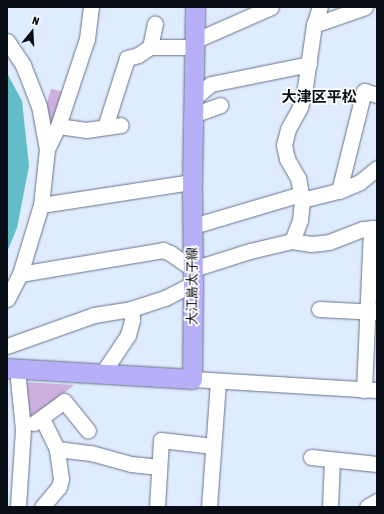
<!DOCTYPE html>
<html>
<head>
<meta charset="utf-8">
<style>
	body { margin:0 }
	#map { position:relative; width:384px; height:514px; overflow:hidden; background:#dfebfe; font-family:"Asap Condensed","Noto Sans JP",sans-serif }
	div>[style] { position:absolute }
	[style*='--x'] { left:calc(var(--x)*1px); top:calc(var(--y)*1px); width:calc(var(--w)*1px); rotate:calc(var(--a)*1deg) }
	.green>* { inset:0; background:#ceb0e0 }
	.water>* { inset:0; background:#62bdc8 }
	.roads { filter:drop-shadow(0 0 1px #667488) drop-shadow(0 0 1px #667488) }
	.minor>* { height:15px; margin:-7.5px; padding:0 7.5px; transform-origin:7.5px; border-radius:7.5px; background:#fff }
	.major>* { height:19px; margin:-9.5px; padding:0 9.5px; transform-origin:9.5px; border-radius:9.5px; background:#b8aff9 }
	span { translate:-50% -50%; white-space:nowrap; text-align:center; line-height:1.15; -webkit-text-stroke:3.5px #fff; paint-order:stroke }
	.street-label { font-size:13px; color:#090d15 }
	.quarter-label { font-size:15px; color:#090d15; font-weight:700 }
	.frame { position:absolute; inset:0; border:8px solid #090d15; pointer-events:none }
	.north { position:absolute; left:12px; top:12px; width:40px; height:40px; -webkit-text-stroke:3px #fff; paint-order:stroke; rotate:18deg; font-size:11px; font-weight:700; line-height:16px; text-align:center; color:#090d15 }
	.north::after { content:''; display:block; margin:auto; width:14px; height:18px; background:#090d15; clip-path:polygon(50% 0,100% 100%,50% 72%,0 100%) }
</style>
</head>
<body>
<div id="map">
	<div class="green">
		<div style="clip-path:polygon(51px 89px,69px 93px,47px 149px,42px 120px)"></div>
		<div style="clip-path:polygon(25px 382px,74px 385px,29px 421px)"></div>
	</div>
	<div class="water">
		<div style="clip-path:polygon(7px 73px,22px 101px,29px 166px,17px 228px,7px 252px)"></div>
	</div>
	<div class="roads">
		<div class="minor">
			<div style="--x:314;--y:25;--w:54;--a:-19.4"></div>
			<div style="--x:7;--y:41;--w:29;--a:56"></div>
			<div style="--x:23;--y:65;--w:44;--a:68.7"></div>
			<div style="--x:39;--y:106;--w:44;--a:79.5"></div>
			<div style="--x:47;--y:149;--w:56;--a:96.1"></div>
			<div style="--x:41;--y:205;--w:72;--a:106.9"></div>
			<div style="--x:20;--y:274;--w:28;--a:117"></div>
			<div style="--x:194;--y:41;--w:84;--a:-23.8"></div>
			<div style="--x:150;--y:47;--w:24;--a:-78"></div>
			<div style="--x:193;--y:99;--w:23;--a:-40"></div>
			<div style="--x:211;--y:84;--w:100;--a:-11.5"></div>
			<div style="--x:193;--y:115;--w:29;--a:-20"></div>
			<div style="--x:58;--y:126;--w:28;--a:8"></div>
			<div style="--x:86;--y:130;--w:35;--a:-8"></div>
			<div style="--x:105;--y:127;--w:72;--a:-72.3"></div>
			<div style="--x:127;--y:58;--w:11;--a:-15"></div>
			<div style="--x:138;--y:55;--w:14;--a:-34"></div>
			<div style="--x:150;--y:47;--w:43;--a:0"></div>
			<div style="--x:47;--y:149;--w:25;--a:-64"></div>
			<div style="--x:58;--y:126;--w:92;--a:-71.6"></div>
			<div style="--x:87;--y:39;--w:32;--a:-83"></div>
			<div style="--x:339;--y:191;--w:103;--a:-76"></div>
			<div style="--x:364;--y:91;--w:14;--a:17"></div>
			<div style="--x:302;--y:200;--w:38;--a:-14"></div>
			<div style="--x:339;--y:191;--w:23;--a:-23"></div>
			<div style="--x:360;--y:182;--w:22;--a:-39"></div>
			<div style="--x:41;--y:205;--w:153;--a:-8.7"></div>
			<div style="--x:193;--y:226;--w:113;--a:-16.5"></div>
			<div style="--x:292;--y:241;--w:22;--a:-69"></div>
			<div style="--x:300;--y:220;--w:20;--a:-84"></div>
			<div style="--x:302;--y:200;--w:22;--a:-100"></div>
			<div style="--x:298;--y:178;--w:22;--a:-120"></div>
			<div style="--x:287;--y:159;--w:14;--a:-102"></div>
			<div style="--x:284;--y:145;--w:16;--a:-76"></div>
			<div style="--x:288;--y:129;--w:25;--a:-61"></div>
			<div style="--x:300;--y:107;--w:14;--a:-73"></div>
			<div style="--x:304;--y:94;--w:70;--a:-81.8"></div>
			<div style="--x:314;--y:25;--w:19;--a:-72"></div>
			<div style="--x:20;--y:274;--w:145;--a:-9.5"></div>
			<div style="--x:163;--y:250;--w:8;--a:23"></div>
			<div style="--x:170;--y:253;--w:28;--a:35"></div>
			<div style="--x:193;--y:269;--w:60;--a:-17.5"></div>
			<div style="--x:250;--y:251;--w:43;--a:-13.4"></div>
			<div style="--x:292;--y:241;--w:19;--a:9"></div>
			<div style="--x:311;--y:244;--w:18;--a:-6"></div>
			<div style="--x:329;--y:242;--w:36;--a:-21"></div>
			<div style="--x:363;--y:229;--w:14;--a:-4"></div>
			<div style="--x:319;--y:309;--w:58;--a:3"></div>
			<div style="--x:7;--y:346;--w:92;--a:-19.6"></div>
			<div style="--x:94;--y:315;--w:37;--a:-9"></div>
			<div style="--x:131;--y:309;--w:36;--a:-18"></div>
			<div style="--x:165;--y:298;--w:31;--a:-27"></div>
			<div style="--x:17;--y:369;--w:60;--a:84.3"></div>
			<div style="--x:23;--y:429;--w:78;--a:93.7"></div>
			<div style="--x:102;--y:374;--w:47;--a:-56.3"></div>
			<div style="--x:128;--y:335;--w:16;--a:-75"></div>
			<div style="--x:132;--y:320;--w:11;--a:-95"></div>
			<div style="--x:192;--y:379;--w:185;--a:3.4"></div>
			<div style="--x:364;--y:390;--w:162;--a:-87.5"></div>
			<div style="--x:34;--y:423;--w:37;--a:-36"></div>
			<div style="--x:64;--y:401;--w:38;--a:51"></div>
			<div style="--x:57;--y:449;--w:34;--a:7"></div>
			<div style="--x:91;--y:453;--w:41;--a:15.4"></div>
			<div style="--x:131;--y:464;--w:28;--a:6"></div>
			<div style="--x:311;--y:457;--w:66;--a:6.1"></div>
			<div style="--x:42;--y:507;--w:26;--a:-50"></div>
			<div style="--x:59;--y:487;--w:8;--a:-76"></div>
			<div style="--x:61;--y:479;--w:30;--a:-98"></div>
			<div style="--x:57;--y:449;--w:34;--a:-116"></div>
			<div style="--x:157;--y:507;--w:67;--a:-86.6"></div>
			<div style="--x:161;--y:440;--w:52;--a:6.6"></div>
			<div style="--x:209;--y:507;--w:125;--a:-85.9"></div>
			<div style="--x:330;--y:507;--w:47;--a:-87.6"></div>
			<div style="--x:367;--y:507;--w:12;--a:-31"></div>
		</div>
		<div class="major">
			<div style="--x:7;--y:368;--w:185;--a:3.4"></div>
			<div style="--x:192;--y:379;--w:95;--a:-89.4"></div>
			<div style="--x:193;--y:284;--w:102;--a:-90.6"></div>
			<div style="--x:192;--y:182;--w:175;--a:-89"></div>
		</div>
	</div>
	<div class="street-label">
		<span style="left:193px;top:286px;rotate:-90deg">大江島太子線</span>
	</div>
	<div class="quarter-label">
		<span style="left:319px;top:97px">大津区平松</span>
	</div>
	<div class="frame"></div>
	<div class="north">N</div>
</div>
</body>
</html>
